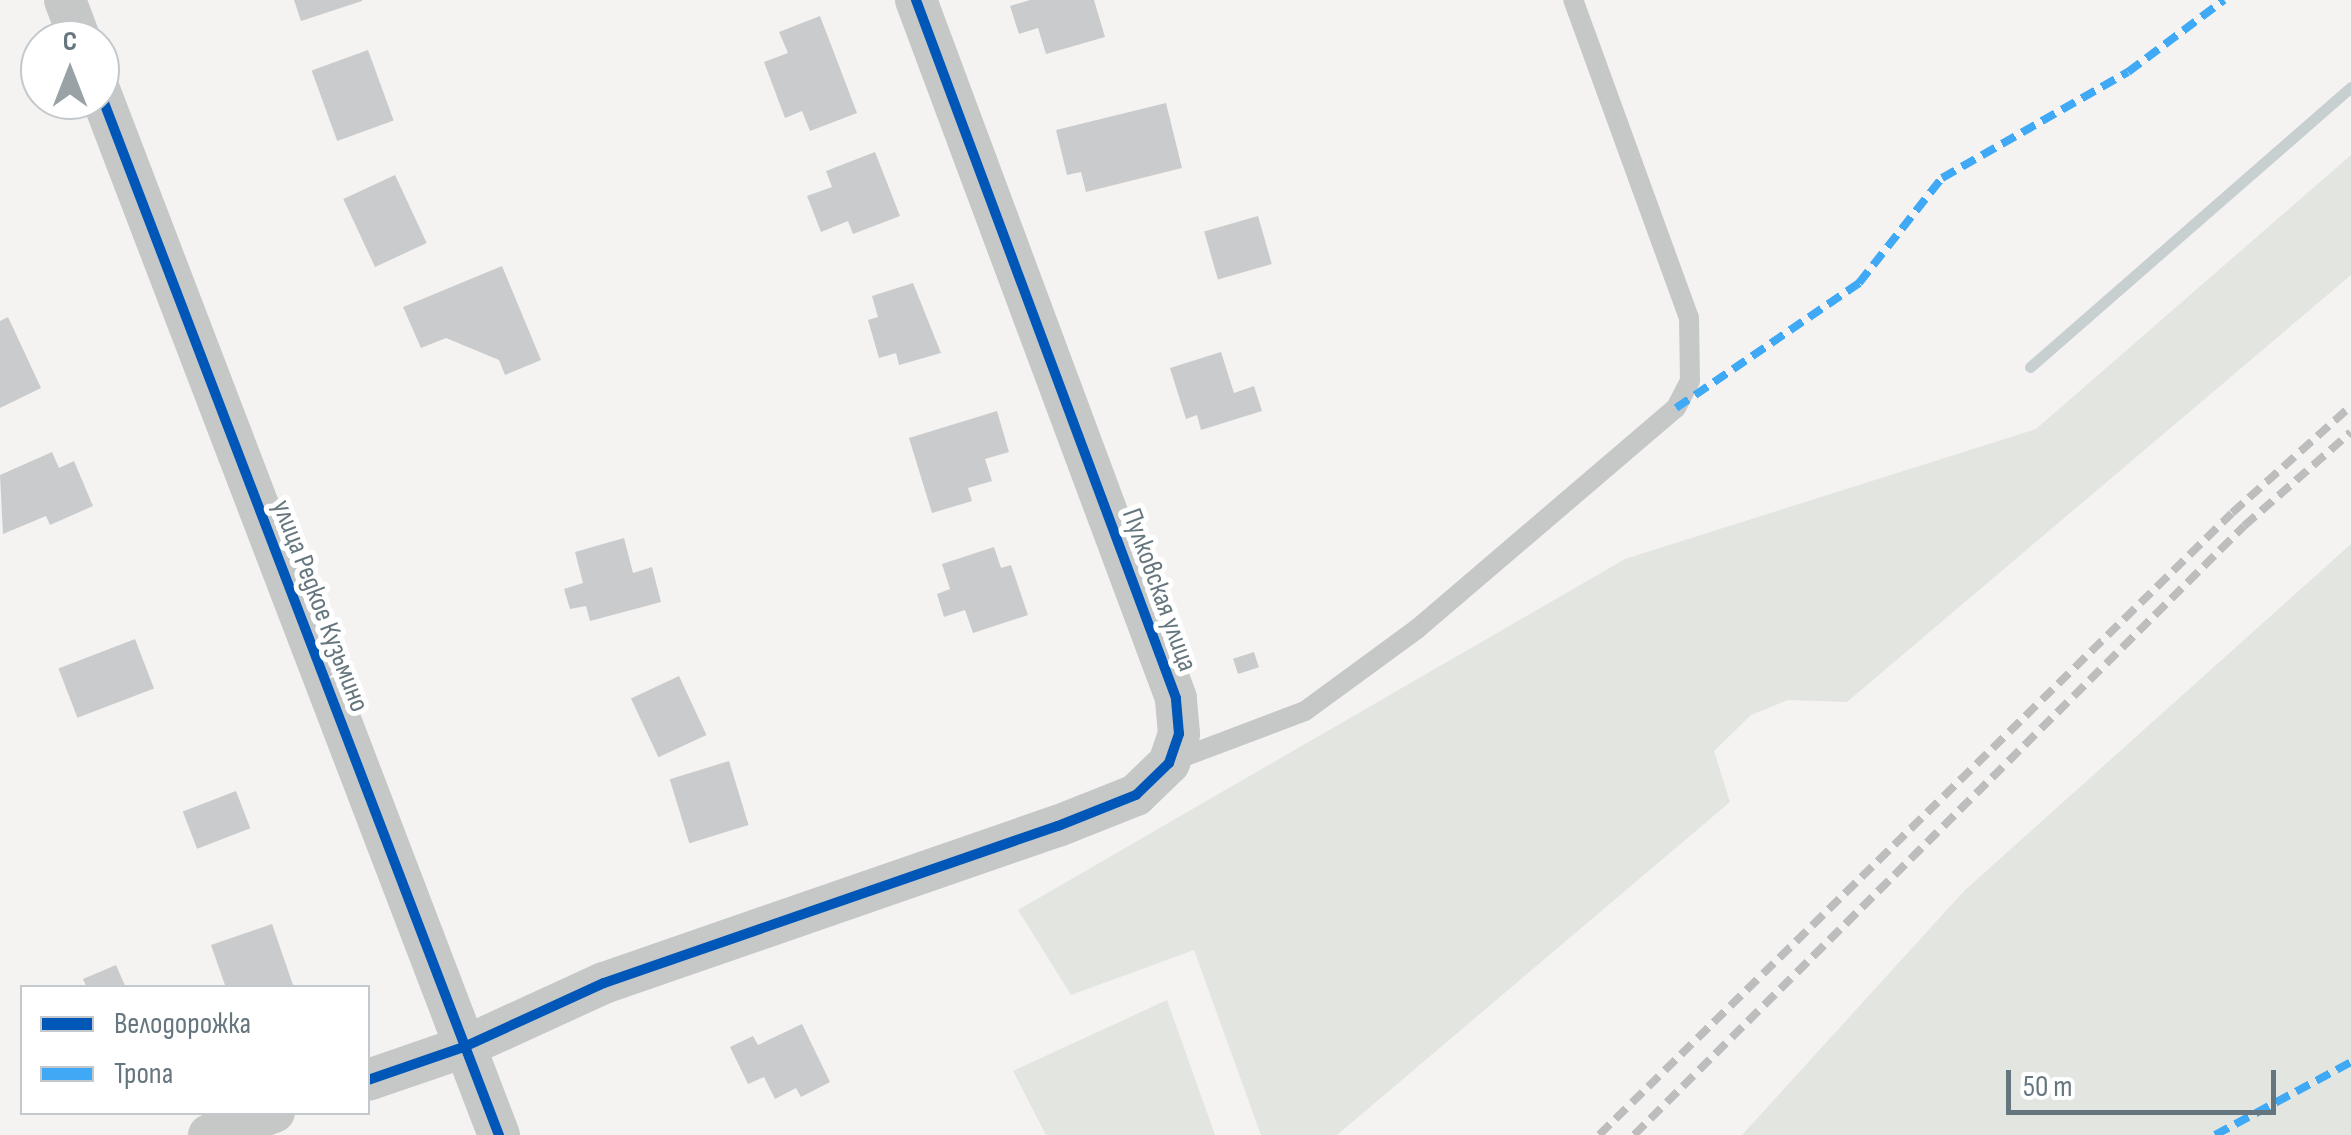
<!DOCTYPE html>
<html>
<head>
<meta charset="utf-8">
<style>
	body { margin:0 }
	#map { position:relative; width:2351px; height:1135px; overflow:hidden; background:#f4f3f2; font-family:"Sofia Sans Condensed",sans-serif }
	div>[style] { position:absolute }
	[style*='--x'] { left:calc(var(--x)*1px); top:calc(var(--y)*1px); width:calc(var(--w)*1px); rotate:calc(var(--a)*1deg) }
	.green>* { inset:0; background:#e2e5e0 }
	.stream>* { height:11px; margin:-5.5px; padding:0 5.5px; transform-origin:5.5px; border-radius:5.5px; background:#c7cfd1 }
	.building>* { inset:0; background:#cacbcc; transform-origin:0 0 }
	.lane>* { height:20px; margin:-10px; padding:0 10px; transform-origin:10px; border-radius:10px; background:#c6c8c8 }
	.street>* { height:42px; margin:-21px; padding:0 21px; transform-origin:21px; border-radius:21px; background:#c6c8c8 }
	.rail>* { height:8px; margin-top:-4px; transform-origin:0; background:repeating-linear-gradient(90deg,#bdbdbe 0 15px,transparent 0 23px) }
	.quiet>* { height:8px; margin-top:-4px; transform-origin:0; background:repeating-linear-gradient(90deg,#3fa9f5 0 15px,transparent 0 23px) }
	.cycleway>* { height:10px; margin:-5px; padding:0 5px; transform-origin:5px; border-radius:5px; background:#0057b8 }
	span { translate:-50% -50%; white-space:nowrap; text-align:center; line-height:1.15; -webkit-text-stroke:10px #fff; paint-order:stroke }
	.street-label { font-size:28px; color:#66767f }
	.legend { position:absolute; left:20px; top:985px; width:350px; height:130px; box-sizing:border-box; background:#fff; border:2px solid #c2c8cc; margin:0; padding:12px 18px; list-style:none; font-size:30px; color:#66767f }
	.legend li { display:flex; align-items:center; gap:20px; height:50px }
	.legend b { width:50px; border:2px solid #c2c8cc }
	.north { position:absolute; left:20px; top:20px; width:100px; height:100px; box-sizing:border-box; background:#fff; border:2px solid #c2c8cc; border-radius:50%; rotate:0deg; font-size:28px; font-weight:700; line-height:40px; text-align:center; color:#66767f }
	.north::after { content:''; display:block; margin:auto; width:35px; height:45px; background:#98a2a7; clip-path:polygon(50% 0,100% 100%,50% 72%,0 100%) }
	.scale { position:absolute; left:2006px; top:1070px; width:270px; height:45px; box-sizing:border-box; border:5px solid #66767f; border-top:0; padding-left:12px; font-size:30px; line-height:35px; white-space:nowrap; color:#66767f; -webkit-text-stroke:8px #fff; paint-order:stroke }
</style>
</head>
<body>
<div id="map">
	<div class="green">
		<div style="clip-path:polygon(2351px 155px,2351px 275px,1847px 702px,1788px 700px,1751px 715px,1714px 751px,1730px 802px,1337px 1135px,1261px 1135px,1194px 950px,1071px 995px,1018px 910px,1625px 559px,2036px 429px)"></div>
		<div style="clip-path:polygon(2351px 544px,2351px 1135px,1742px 1135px,1964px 891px)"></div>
		<div style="clip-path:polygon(1167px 1000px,1215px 1135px,1046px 1135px,1013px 1071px)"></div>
	</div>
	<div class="stream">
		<div style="--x:2030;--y:367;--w:426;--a:-41.1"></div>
	</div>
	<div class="building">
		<div style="clip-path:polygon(294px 0,362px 0,362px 1px,301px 21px)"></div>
		<div style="clip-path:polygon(1030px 0,1094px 0,1105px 37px,1046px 54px,1038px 28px,1019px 34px,1010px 6px)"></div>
		<div style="clip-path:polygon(820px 16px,857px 113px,810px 131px,802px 111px,785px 118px,764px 62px,788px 53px,779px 32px)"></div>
		<div style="left:368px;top:50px;width:75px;height:60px;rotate:70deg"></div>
		<div style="clip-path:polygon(1166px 103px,1182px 168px,1086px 192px,1081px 172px,1067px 175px,1056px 130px)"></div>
		<div style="clip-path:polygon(875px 152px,900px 216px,853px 234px,848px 221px,821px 232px,807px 196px,832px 187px,826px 171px)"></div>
		<div style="left:395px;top:175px;width:75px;height:57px;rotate:65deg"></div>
		<div style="left:1258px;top:216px;width:50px;height:56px;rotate:74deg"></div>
		<div style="clip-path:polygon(502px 266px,541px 360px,505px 375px,499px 360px,446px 338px,421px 348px,403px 307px)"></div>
		<div style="clip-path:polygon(913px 283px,941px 353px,899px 365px,896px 353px,879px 358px,868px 320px,878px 317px,872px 296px)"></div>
		<div style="clip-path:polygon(8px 317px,41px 388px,0 408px,0 321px)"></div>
		<div style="clip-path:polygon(1221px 352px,1234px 393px,1254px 386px,1262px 411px,1201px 430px,1197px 415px,1186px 419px,1170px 368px)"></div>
		<div style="clip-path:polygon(997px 411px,1009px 452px,985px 459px,992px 481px,968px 488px,972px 501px,932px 513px,909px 438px)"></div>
		<div style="clip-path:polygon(52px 452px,59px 468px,74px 461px,93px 506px,50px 525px,46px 516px,3px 534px,0 475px)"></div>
		<div style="clip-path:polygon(624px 538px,633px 573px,652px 567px,661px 602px,590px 621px,586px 606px,570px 609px,564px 589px,583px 583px,575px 552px)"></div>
		<div style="clip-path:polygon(994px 547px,1001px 568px,1011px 565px,1028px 615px,973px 633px,965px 610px,944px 617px,937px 594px,950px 589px,942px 564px)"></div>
		<div style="left:135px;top:639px;width:53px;height:82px;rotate:69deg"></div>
		<div style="left:1254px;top:652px;width:16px;height:22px;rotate:72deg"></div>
		<div style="left:679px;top:676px;width:65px;height:53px;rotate:65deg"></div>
		<div style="left:729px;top:761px;width:67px;height:62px;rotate:73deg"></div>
		<div style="left:236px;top:791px;width:40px;height:57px;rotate:69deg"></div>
		<div style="clip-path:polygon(272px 924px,294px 988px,226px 988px,211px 945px)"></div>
		<div style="clip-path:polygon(116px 965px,126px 988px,87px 988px,83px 979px)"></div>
		<div style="clip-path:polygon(802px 1024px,830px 1082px,801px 1097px,796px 1088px,775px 1099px,764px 1077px,748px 1084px,730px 1047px,753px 1036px,758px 1045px)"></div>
	</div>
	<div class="lane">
		<div style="--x:1170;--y:762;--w:144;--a:-20.7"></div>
		<div style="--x:1305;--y:711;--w:139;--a:-36.2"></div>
		<div style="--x:1417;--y:629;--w:340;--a:-40.5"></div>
		<div style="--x:1676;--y:408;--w:30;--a:-63"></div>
		<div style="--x:1690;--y:381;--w:63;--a:-90.9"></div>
		<div style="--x:1689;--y:318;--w:338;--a:-110"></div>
	</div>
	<div class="street">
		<div style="--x:65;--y:0;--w:43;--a:69.4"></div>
		<div style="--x:100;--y:92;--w:1117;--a:69.07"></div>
		<div style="--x:368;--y:1080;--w:102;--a:-19"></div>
		<div style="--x:464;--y:1047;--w:154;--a:-24.6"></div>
		<div style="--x:604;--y:983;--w:480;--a:-19.1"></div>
		<div style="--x:1058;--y:826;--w:84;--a:-21.7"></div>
		<div style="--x:1136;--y:795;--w:46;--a:-44.1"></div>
		<div style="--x:1169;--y:763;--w:31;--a:-71"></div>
		<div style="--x:1179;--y:734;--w:36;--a:-95"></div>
		<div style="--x:1176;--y:698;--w:745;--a:-110.43"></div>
		<div style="--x:209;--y:1135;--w:69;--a:-19.5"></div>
	</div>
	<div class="rail">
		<div style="--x:1599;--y:1135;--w:887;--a:-44.5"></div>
		<div style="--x:2232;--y:513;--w:160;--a:-42"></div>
		<div style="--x:1634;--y:1135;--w:862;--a:-44.95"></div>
		<div style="--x:2244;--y:526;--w:142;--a:-41.3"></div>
	</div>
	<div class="quiet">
		<div style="--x:1676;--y:408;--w:222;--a:-34.3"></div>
		<div style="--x:1859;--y:283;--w:134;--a:-51.7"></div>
		<div style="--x:1942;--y:178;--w:214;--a:-29.7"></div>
		<div style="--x:2128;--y:72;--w:120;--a:-36.9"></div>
		<div style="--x:2215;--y:1135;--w:154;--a:-28.2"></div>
	</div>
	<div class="cycleway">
		<div style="--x:100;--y:92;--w:1117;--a:69.07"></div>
		<div style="--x:368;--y:1080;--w:102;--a:-19"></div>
		<div style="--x:464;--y:1047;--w:154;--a:-24.6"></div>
		<div style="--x:604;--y:983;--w:480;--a:-19.1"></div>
		<div style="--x:1058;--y:826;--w:84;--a:-21.7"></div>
		<div style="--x:1136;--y:795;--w:46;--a:-44.1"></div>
		<div style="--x:1169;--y:763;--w:31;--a:-71"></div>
		<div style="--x:1179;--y:734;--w:36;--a:-95"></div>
		<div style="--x:1176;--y:698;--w:745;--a:-110.43"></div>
	</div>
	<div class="street-label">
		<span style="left:1159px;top:590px;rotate:70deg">Пулковская улица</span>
		<span style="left:320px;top:606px;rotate:69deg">улица Редкое Кузьмино</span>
	</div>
	<ul class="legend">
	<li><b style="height:12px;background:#0057b8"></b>Велодорожка</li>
	<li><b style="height:12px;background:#3fa9f5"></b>Тропа</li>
	</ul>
	<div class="north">С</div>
	<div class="scale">50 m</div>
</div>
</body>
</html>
